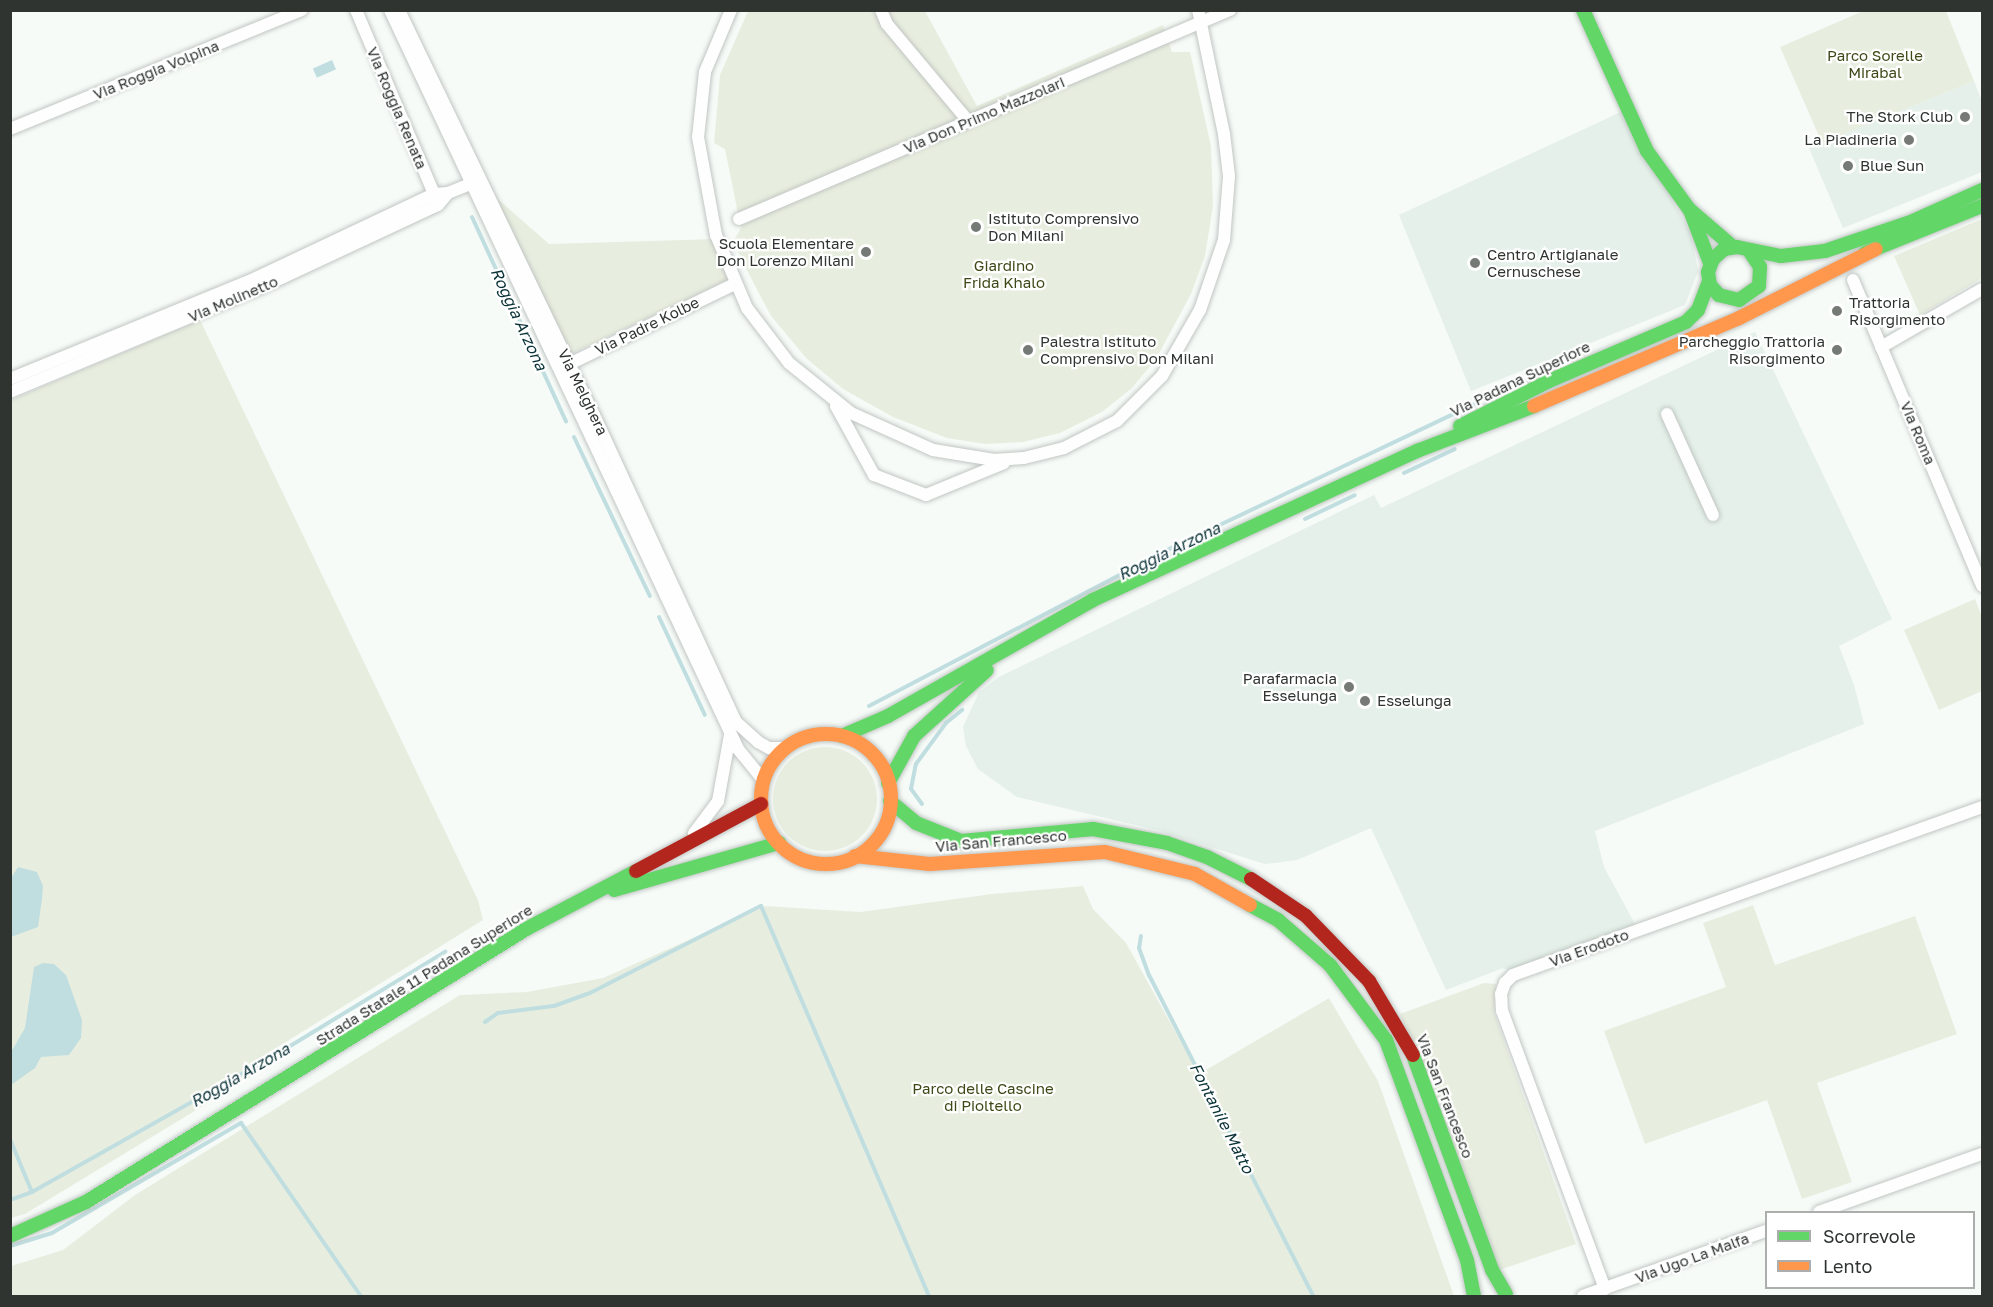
<!DOCTYPE html>
<html>
<head>
<meta charset="utf-8">
<style>
	body { margin:0 }
	#map { position:relative; width:1993px; height:1307px; overflow:hidden; background:#f6fbf8; font-family:"Golos Text",sans-serif }
	div>[style] { position:absolute }
	[style*='--x'] { left:calc(var(--x)*1px); top:calc(var(--y)*1px); width:calc(var(--w)*1px); rotate:calc(var(--a)*1deg) }
	.built>* { inset:0; background:#e4f0e9 }
	.green>* { inset:0; background:#e8eedf }
	.round { border-radius:50% }
	.water>* { inset:0; background:#c0dee0; transform-origin:0 0 }
	.stream>* { height:4px; margin:-2px; padding:0 2px; transform-origin:2px; border-radius:2px; background:#c0dee0 }
	.roads { filter:drop-shadow(0 0 2px #c1c6c3) drop-shadow(0 0 2px #c1c6c3) }
	.street>* { height:12px; margin:-6px; padding:0 6px; transform-origin:6px; border-radius:6px; background:#fefefe }
	.fast>* { height:14px; margin:-7px; padding:0 7px; transform-origin:7px; border-radius:7px; background:#63d668 }
	.slow>* { height:14px; margin:-7px; padding:0 7px; transform-origin:7px; border-radius:7px; background:#ff974d }
	.slow>.ring { margin:-7px; padding:0; box-sizing:content-box; background:none; border:14px solid #ff974d; border-radius:50% }
	.jam>* { height:14px; margin:-7px; padding:0 7px; transform-origin:7px; border-radius:7px; background:#b3261e }
	.dots>* { width:16px; height:16px; translate:-50% -50%; box-sizing:border-box; border:3px solid #fff; border-radius:50% }
	span { translate:-50% -50%; white-space:nowrap; text-align:center; line-height:1.15; -webkit-text-stroke:4.5px #fff; paint-order:stroke }
	.park-label { font-size:15px; color:#3d4816 }
	.street-label { font-size:15px; color:#2f3431 }
	.poi-label { font-size:15px; color:#2f3431 }
	.right { translate:-100% -50%; text-align:right }
	.left { translate:0 -50%; text-align:left }
	.water-label { font-size:16px; color:#0a3237; font-style:italic }
	.frame { position:absolute; inset:0; border:12px solid #2f3431; pointer-events:none }
	.legend { position:absolute; left:1765px; top:1211px; width:210px; height:78px; box-sizing:border-box; background:#fff; border:2px solid #acaead; margin:0; padding:8px 10px; list-style:none; font-size:18px; color:#2f3431 }
	.legend li { display:flex; align-items:center; gap:12px; height:30px }
	.legend b { width:30px; border:2px solid #acaead }
</style>
</head>
<body>
<div id="map">
	<div class="built">
		<div style="clip-path:polygon(1974px 81px,1982px 102px,1982px 172px,1843px 228px,1809px 148px)"></div>
		<div style="clip-path:polygon(1623px 111px,1691px 234px,1698px 271px,1685px 305px,1471px 391px,1399px 215px)"></div>
		<div style="clip-path:polygon(1755px 332px,1892px 619px,1839px 646px,1854px 685px,1864px 724px,1595px 831px,1604px 867px,1636px 926px,1513px 971px,1503px 968px,1446px 990px,1371px 828px,1297px 860px,1265px 864px,1157px 830px,1017px 797px,978px 769px,966px 746px,963px 727px,979px 692px,999px 677px,1374px 495px,1381px 508px)"></div>
	</div>
	<div class="green">
		<div style="clip-path:polygon(748px 11px,925px 11px,977px 106px,1163px 25px,1172px 52px,1190px 52px,1211px 146px,1213px 206px,1205px 256px,1191px 294px,1156px 359px,1132px 388px,1102px 412px,1060px 433px,1023px 442px,985px 444px,947px 438px,893px 417px,843px 389px,807px 359px,771px 316px,740px 257px,734px 240px,741px 228px,725px 149px,714px 143px,720px 75px)"></div>
		<div style="clip-path:polygon(1863px 11px,1946px 11px,1974px 81px,1822px 143px,1780px 47px)"></div>
		<div style="clip-path:polygon(491px 193px,549px 244px,715px 239px,730px 279px,569px 355px)"></div>
		<div style="clip-path:polygon(1982px 219px,1982px 278px,1920px 315px,1894px 256px)"></div>
		<div style="clip-path:polygon(200px 320px,478px 900px,483px 920px,268px 1053px,272px 1064px,25px 1214px,11px 1218px,11px 400px)"></div>
		<div style="clip-path:polygon(1975px 599px,1982px 617px,1982px 691px,1939px 710px,1904px 630px)"></div>
		<div class="round" style="left:773px;top:747px;width:104px;height:104px"></div>
		<div style="clip-path:polygon(1083px 886px,1093px 909px,1126px 943px,1199px 1074px,1329px 998px,1378px 1081px,1454px 1296px,11px 1296px,11px 1266px,63px 1250px,135px 1195px,460px 995px,527px 992px,603px 978px,765px 906px,860px 912px,992px 894px)"></div>
		<div style="clip-path:polygon(1753px 905px,1775px 965px,1915px 916px,1957px 1034px,1817px 1083px,1852px 1182px,1802px 1199px,1767px 1100px,1645px 1144px,1604px 1031px,1726px 987px,1703px 923px)"></div>
		<div style="clip-path:polygon(1484px 983px,1496px 984px,1494px 1013px,1576px 1244px,1499px 1270px,1400px 1014px)"></div>
	</div>
	<div class="water">
		<div style="left:332px;top:60px;width:10px;height:21px;rotate:66deg"></div>
		<div style="clip-path:polygon(18px 867px,37px 872px,43px 886px,42px 899px,38px 927px,11px 937px,11px 878px)"></div>
		<div style="clip-path:polygon(43px 963px,54px 964px,66px 975px,82px 1020px,81px 1038px,69px 1055px,41px 1057px,35px 1068px,11px 1085px,11px 1052px,25px 1028px,34px 967px)"></div>
	</div>
	<div class="stream">
		<div style="--x:472;--y:217;--w:225;--a:65.3"></div>
		<div style="--x:574;--y:437;--w:176;--a:64.5"></div>
		<div style="--x:1404;--y:473;--w:56;--a:-25.2"></div>
		<div style="--x:1305;--y:519;--w:55;--a:-25.6"></div>
		<div style="--x:659;--y:617;--w:108;--a:64.9"></div>
		<div style="--x:869;--y:706;--w:336;--a:-27.6"></div>
		<div style="--x:1167;--y:550;--w:339;--a:-25.4"></div>
		<div style="--x:922;--y:804;--w:19;--a:-126"></div>
		<div style="--x:911;--y:789;--w:25;--a:-79"></div>
		<div style="--x:916;--y:764;--w:51;--a:-53.8"></div>
		<div style="--x:946;--y:723;--w:21;--a:-39"></div>
		<div style="--x:1141;--y:936;--w:12;--a:99"></div>
		<div style="--x:1139;--y:948;--w:29;--a:70"></div>
		<div style="--x:1149;--y:975;--w:360;--a:62.9"></div>
		<div style="--x:485;--y:1022;--w:16;--a:-35"></div>
		<div style="--x:498;--y:1013;--w:56;--a:-7.1"></div>
		<div style="--x:554;--y:1006;--w:38;--a:-20"></div>
		<div style="--x:590;--y:993;--w:192;--a:-27"></div>
		<div style="--x:761;--y:906;--w:425;--a:66.7"></div>
		<div style="--x:10;--y:1139;--w:57;--a:67.5"></div>
		<div style="--x:32;--y:1192;--w:23;--a:160"></div>
		<div style="--x:32;--y:1192;--w:281;--a:-29.4"></div>
		<div style="--x:277;--y:1054;--w:197;--a:-31.3"></div>
		<div style="--x:10;--y:1246;--w:44;--a:-17.2"></div>
		<div style="--x:52;--y:1233;--w:219;--a:-30.2"></div>
		<div style="--x:241;--y:1123;--w:211;--a:55.3"></div>
	</div>
	<div class="roads">
		<div class="street">
			<div style="--x:356;--y:10;--w:207;--a:67"></div>
			<div style="--x:390;--y:10;--w:817;--a:64.78"></div>
			<div style="--x:738;--y:749;--w:41;--a:50.9"></div>
			<div style="--x:399;--y:10;--w:449;--a:64.3"></div>
			<div style="--x:594;--y:415;--w:338;--a:65.2"></div>
			<div style="--x:736;--y:722;--w:30;--a:42"></div>
			<div style="--x:758;--y:742;--w:13;--a:29"></div>
			<div style="--x:769;--y:748;--w:17;--a:0"></div>
			<div style="--x:731;--y:10;--w:67;--a:112.8"></div>
			<div style="--x:705;--y:72;--w:65;--a:96.1"></div>
			<div style="--x:698;--y:137;--w:100;--a:79.6"></div>
			<div style="--x:716;--y:235;--w:79;--a:67"></div>
			<div style="--x:747;--y:308;--w:69;--a:52.6"></div>
			<div style="--x:789;--y:363;--w:80;--a:38.9"></div>
			<div style="--x:851;--y:413;--w:90;--a:24.3"></div>
			<div style="--x:933;--y:450;--w:62;--a:9.3"></div>
			<div style="--x:994;--y:460;--w:30;--a:-4"></div>
			<div style="--x:1024;--y:458;--w:41;--a:-14"></div>
			<div style="--x:1064;--y:448;--w:59;--a:-27"></div>
			<div style="--x:1117;--y:421;--w:64;--a:-45"></div>
			<div style="--x:1162;--y:376;--w:76;--a:-60.1"></div>
			<div style="--x:1200;--y:310;--w:74;--a:-71.1"></div>
			<div style="--x:1224;--y:240;--w:64;--a:-85.5"></div>
			<div style="--x:1229;--y:176;--w:42;--a:-96.8"></div>
			<div style="--x:1224;--y:134;--w:127;--a:-101.8"></div>
			<div style="--x:881;--y:10;--w:15;--a:67"></div>
			<div style="--x:887;--y:24;--w:126;--a:50.1"></div>
			<div style="--x:10;--y:129;--w:315;--a:-22.2"></div>
			<div style="--x:739;--y:219;--w:534;--a:-23.06"></div>
			<div style="--x:1853;--y:280;--w:332;--a:67.1"></div>
			<div style="--x:1881;--y:347;--w:116;--a:-29.9"></div>
			<div style="--x:563;--y:367;--w:191;--a:-25.8"></div>
			<div style="--x:10;--y:379;--w:266;--a:-22.3"></div>
			<div style="--x:256;--y:278;--w:197;--a:-25.3"></div>
			<div style="--x:434;--y:194;--w:14;--a:-4"></div>
			<div style="--x:448;--y:193;--w:31;--a:-22"></div>
			<div style="--x:10;--y:392;--w:271;--a:-22.6"></div>
			<div style="--x:260;--y:288;--w:196;--a:-25"></div>
			<div style="--x:438;--y:205;--w:16;--a:-50"></div>
			<div style="--x:836;--y:406;--w:79;--a:61.2"></div>
			<div style="--x:874;--y:475;--w:56;--a:21"></div>
			<div style="--x:926;--y:495;--w:84;--a:-22.3"></div>
			<div style="--x:1667;--y:414;--w:111;--a:65.5"></div>
			<div style="--x:694;--y:833;--w:40;--a:-53"></div>
			<div style="--x:718;--y:801;--w:67;--a:-79.7"></div>
			<div style="--x:1819;--y:1212;--w:173;--a:-19.6"></div>
			<div style="--x:1605;--y:1289;--w:296;--a:-110.3"></div>
			<div style="--x:1502;--y:1011;--w:17;--a:-93"></div>
			<div style="--x:1501;--y:994;--w:12;--a:-70"></div>
			<div style="--x:1505;--y:983;--w:11;--a:-45"></div>
			<div style="--x:1513;--y:975;--w:498;--a:-19.7"></div>
			<div style="--x:1583;--y:1296;--w:194;--a:-19.6"></div>
		</div>
		<div class="fast">
			<div style="--x:1583;--y:10;--w:155;--a:65.6"></div>
			<div style="--x:1647;--y:151;--w:72;--a:54.1"></div>
			<div style="--x:1689;--y:209;--w:58;--a:40.8"></div>
			<div style="--x:1691;--y:213;--w:53;--a:69.2"></div>
			<div style="--x:1750;--y:252;--w:18;--a:56"></div>
			<div style="--x:1760;--y:267;--w:19;--a:93"></div>
			<div style="--x:1759;--y:286;--w:24;--a:145"></div>
			<div style="--x:1739;--y:300;--w:21;--a:-166"></div>
			<div style="--x:1719;--y:295;--w:13;--a:-132"></div>
			<div style="--x:1710;--y:285;--w:13;--a:-99"></div>
			<div style="--x:1708;--y:272;--w:14;--a:-69"></div>
			<div style="--x:1713;--y:259;--w:15;--a:-42"></div>
			<div style="--x:1724;--y:249;--w:13;--a:-9"></div>
			<div style="--x:1737;--y:247;--w:45;--a:11.6"></div>
			<div style="--x:1781;--y:256;--w:44;--a:-6.5"></div>
			<div style="--x:1825;--y:251;--w:93;--a:-18.8"></div>
			<div style="--x:1913;--y:221;--w:76;--a:-24.2"></div>
			<div style="--x:1865;--y:253;--w:126;--a:-21.9"></div>
			<div style="--x:1460;--y:426;--w:100;--a:-26.8"></div>
			<div style="--x:1549;--y:381;--w:149;--a:-23.3"></div>
			<div style="--x:1686;--y:322;--w:17;--a:-45"></div>
			<div style="--x:1698;--y:310;--w:31;--a:-69"></div>
			<div style="--x:842;--y:736;--w:50;--a:-23.5"></div>
			<div style="--x:888;--y:716;--w:236;--a:-29.5"></div>
			<div style="--x:1093;--y:600;--w:357;--a:-24.7"></div>
			<div style="--x:1417;--y:451;--w:125;--a:-21"></div>
			<div style="--x:888;--y:783;--w:54;--a:-61"></div>
			<div style="--x:914;--y:736;--w:98;--a:-42.1"></div>
			<div style="--x:890;--y:801;--w:34;--a:40"></div>
			<div style="--x:916;--y:823;--w:48;--a:21.8"></div>
			<div style="--x:961;--y:841;--w:133;--a:-5.2"></div>
			<div style="--x:1093;--y:829;--w:75;--a:10.7"></div>
			<div style="--x:1167;--y:843;--w:42;--a:19.3"></div>
			<div style="--x:1207;--y:857;--w:49;--a:26.6"></div>
			<div style="--x:614;--y:890;--w:172;--a:-15.9"></div>
			<div style="--x:1250;--y:905;--w:32;--a:28"></div>
			<div style="--x:1278;--y:920;--w:69;--a:40.9"></div>
			<div style="--x:1330;--y:965;--w:94;--a:53.3"></div>
			<div style="--x:1386;--y:1040;--w:234;--a:69.8"></div>
			<div style="--x:1467;--y:1260;--w:37;--a:79"></div>
			<div style="--x:1413;--y:1055;--w:229;--a:69.8"></div>
			<div style="--x:1492;--y:1270;--w:28;--a:60"></div>
			<div style="--x:10;--y:1236;--w:83;--a:-24.1"></div>
			<div style="--x:86;--y:1202;--w:520;--a:-31.8"></div>
			<div style="--x:528;--y:928;--w:122;--a:-27.8"></div>
		</div>
		<div class="slow">
			<div style="--x:1534;--y:406;--w:223;--a:-23.2"></div>
			<div style="--x:1739;--y:318;--w:153;--a:-26.7"></div>
			<div class="ring" style="left:761px;top:734px;width:116px;height:116px"></div>
			<div style="--x:855;--y:856;--w:75;--a:6.1"></div>
			<div style="--x:930;--y:864;--w:175;--a:-3.9"></div>
			<div style="--x:1105;--y:852;--w:93;--a:13.7"></div>
			<div style="--x:1195;--y:874;--w:63;--a:29.4"></div>
		</div>
		<div class="jam">
			<div style="--x:636;--y:871;--w:142;--a:-28.2"></div>
			<div style="--x:1251;--y:879;--w:66;--a:33.9"></div>
			<div style="--x:1306;--y:916;--w:91;--a:45.9"></div>
			<div style="--x:1369;--y:981;--w:86;--a:59.3"></div>
		</div>
	</div>
	<div class="dots">
		<div style="left:1965px;top:117px;background:#757a77"></div>
		<div style="left:1909px;top:140px;background:#757a77"></div>
		<div style="left:1848px;top:166px;background:#757a77"></div>
		<div style="left:976px;top:227px;background:#757a77"></div>
		<div style="left:866px;top:252px;background:#757a77"></div>
		<div style="left:1475px;top:263px;background:#757a77"></div>
		<div style="left:1837px;top:311px;background:#757a77"></div>
		<div style="left:1028px;top:350px;background:#757a77"></div>
		<div style="left:1837px;top:350px;background:#757a77"></div>
		<div style="left:1349px;top:687px;background:#757a77"></div>
		<div style="left:1365px;top:701px;background:#757a77"></div>
	</div>
	<div class="park-label">
		<span style="left:1875px;top:64px">Parco Sorelle<br>Mirabal</span>
		<span style="left:1004px;top:274px">Giardino<br>Frida Khalo</span>
		<span style="left:983px;top:1097px">Parco delle Cascine<br>di Pioltello</span>
	</div>
	<div class="street-label">
		<span style="left:156px;top:70px;rotate:-22deg">Via Roggia Volpina</span>
		<span style="left:397px;top:108px;rotate:67deg">Via Roggia Renata</span>
		<span style="left:984px;top:115px;rotate:-23deg">Via Don Primo Mazzolari</span>
		<span style="left:233px;top:299px;rotate:-23deg">Via Molinetto</span>
		<span style="left:647px;top:326px;rotate:-26deg">Via Padre Kolbe</span>
		<span style="left:1520px;top:379px;rotate:-26deg">Via Padana Superiore</span>
		<span style="left:583px;top:392px;rotate:64deg">Via Melghera</span>
		<span style="left:1918px;top:433px;rotate:67deg">Via Roma</span>
		<span style="left:1001px;top:841px;rotate:-5deg">Via San Francesco</span>
		<span style="left:1589px;top:948px;rotate:-20deg">Via Erodoto</span>
		<span style="left:424px;top:975px;rotate:-32deg">Strada Statale 11 Padana Superiore</span>
		<span style="left:1445px;top:1096px;rotate:69deg">Via San Francesco</span>
		<span style="left:1692px;top:1258px;rotate:-20deg">Via Ugo La Malfa</span>
	</div>
	<div class="poi-label">
		<span class="right" style="left:1953px;top:117px">The Stork Club</span>
		<span class="right" style="left:1897px;top:140px">La Piadineria</span>
		<span class="left" style="left:1860px;top:166px">Blue Sun</span>
		<span class="left" style="left:988px;top:227px">Istituto Comprensivo<br>Don Milani</span>
		<span class="right" style="left:854px;top:252px">Scuola Elementare<br>Don Lorenzo Milani</span>
		<span class="left" style="left:1487px;top:263px">Centro Artigianale<br>Cernuschese</span>
		<span class="left" style="left:1849px;top:311px">Trattoria<br>Risorgimento</span>
		<span class="left" style="left:1040px;top:350px">Palestra Istituto<br>Comprensivo Don Milani</span>
		<span class="right" style="left:1825px;top:350px">Parcheggio Trattoria<br>Risorgimento</span>
		<span class="right" style="left:1337px;top:687px">Parafarmacia<br>Esselunga</span>
		<span class="left" style="left:1377px;top:701px">Esselunga</span>
	</div>
	<div class="water-label">
		<span style="left:519px;top:319px;rotate:65deg">Roggia Arzona</span>
		<span style="left:1169px;top:551px;rotate:-26deg">Roggia Arzona</span>
		<span style="left:240px;top:1075px;rotate:-30deg">Roggia Arzona</span>
		<span style="left:1222px;top:1118px;rotate:63deg">Fontanile Matto</span>
	</div>
	<div class="frame"></div>
	<ul class="legend">
	<li><b style="height:8px;background:#63d668"></b>Scorrevole</li>
	<li><b style="height:8px;background:#ff974d"></b>Lento</li>
	</ul>
</div>
</body>
</html>
